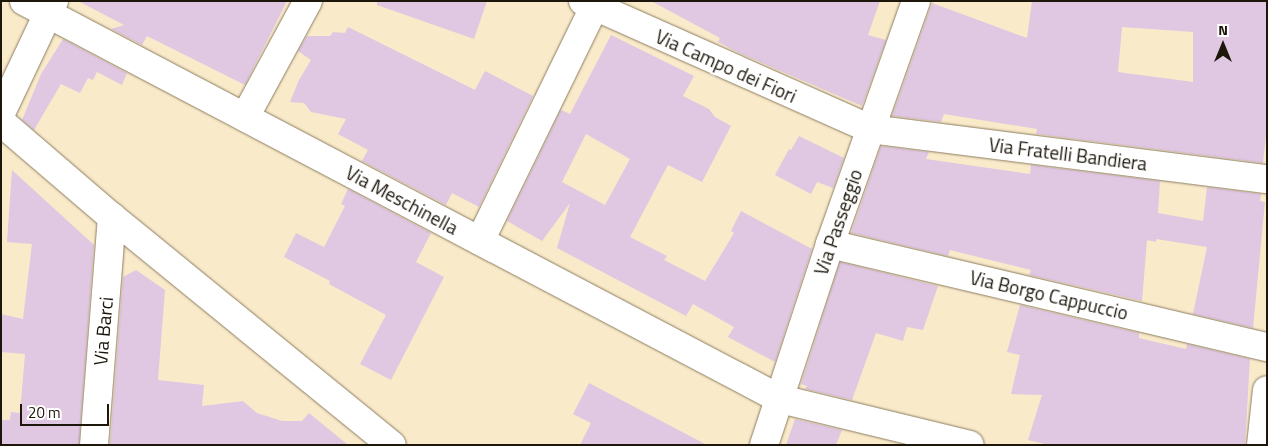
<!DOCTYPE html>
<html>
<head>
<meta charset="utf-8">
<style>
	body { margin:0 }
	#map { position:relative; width:1268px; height:446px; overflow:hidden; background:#f9eaca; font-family:"Titillium Web",sans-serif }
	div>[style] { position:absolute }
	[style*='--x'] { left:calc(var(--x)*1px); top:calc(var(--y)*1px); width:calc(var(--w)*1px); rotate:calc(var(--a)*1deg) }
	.building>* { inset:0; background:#e0c7e2 }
	.roads { filter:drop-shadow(0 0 1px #8b7d60) drop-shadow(0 0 1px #8b7d60) }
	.minor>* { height:28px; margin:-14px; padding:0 14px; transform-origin:14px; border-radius:14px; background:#fff }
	span { translate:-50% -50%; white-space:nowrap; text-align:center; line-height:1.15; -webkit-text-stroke:4.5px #fff; paint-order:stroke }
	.street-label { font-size:19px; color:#1c160b }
	.frame { position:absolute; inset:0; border:2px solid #1c160b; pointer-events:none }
	.north { position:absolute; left:1198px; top:20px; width:50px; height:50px; -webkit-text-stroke:4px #fff; paint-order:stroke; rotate:0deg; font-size:14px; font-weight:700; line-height:20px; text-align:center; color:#1c160b }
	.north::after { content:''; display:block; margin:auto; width:18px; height:22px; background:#1c160b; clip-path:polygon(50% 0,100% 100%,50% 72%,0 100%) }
	.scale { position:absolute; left:20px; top:404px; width:89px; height:22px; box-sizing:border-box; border:2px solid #1c160b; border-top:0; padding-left:6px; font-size:15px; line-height:18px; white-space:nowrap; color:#1c160b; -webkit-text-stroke:4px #fff; paint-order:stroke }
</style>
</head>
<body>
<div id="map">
	<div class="building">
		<div style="clip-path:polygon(78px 1px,287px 1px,245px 85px,147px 36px,142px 45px,111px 29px,124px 25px)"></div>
		<div style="clip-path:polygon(377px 1px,487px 1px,474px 39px,377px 5px)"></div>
		<div style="clip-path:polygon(651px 1px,880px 1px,868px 35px,886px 40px,862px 106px,739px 53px,718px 42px,720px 38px)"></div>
		<div style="clip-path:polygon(evenodd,1032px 1px,1267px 1px,1267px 126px,1263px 163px,1036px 134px,1037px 129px,944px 114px,941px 122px,892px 116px,932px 3px,1027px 38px,1032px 1px,1122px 27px,1193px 32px,1193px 82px,1118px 72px,1122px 27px)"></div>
		<div style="clip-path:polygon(348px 27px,475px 90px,485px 71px,533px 96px,479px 207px,452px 193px,446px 205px,362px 161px,368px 150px,338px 134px,346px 119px,311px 112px,304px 103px,290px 102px,299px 80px,311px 60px,298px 51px,307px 36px,330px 36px,333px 32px,345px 33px)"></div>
		<div style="clip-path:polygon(evenodd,611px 35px,694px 76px,683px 96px,709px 109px,715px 117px,731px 126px,702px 182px,668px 165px,630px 237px,667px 256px,664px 260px,705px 281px,734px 233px,731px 231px,741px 211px,812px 249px,775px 362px,728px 337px,734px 327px,693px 304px,686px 316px,557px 248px,570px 203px,542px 241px,507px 221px,561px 110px,570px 114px,611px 35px,586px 134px,630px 159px,605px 205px,562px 182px,586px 134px)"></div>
		<div style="clip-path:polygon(63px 39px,127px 73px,122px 85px,97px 72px,93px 80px,88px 78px,80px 93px,61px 84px,34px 130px,22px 120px,41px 74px)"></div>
		<div style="clip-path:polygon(799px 136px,844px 158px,833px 188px,817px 182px,811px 194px,775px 175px,789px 149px,791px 150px)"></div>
		<div style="clip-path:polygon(881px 146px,929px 152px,926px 159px,1030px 174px,1031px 165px,1160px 181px,1158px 213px,1203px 221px,1207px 187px,1261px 194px,1260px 201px,1265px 202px,1253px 328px,1193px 314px,1207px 247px,1156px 239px,1156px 242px,1147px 240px,1142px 301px,1029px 275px,1031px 270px,950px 250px,948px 256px,851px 233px)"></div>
		<div style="clip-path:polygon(12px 170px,94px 245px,79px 445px,1px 445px,1px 420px,10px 420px,11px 412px,20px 413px,25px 354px,1px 352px,1px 314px,23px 319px,32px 244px,7px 242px)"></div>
		<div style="clip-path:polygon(348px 189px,431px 233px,416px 262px,444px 277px,391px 380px,360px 364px,386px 315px,329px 284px,330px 281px,284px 257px,296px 233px,324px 247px,345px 206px,341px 204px)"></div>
		<div style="clip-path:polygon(840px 262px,938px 286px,923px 330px,907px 327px,903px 341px,876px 333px,852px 400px,805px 389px,807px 386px,801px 384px)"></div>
		<div style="clip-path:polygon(136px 270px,165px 290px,158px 380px,204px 385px,202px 406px,243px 401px,257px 413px,282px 421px,302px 421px,309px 413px,348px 445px,110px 445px,123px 277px)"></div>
		<div style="clip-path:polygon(1020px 305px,1139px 333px,1139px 338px,1186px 349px,1187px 344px,1250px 359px,1245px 445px,1049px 445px,1028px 440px,1042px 395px,1011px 394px,1020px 355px,1007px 352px)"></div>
		<div style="clip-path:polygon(589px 383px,707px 445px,580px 445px,591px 423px,573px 414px)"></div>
		<div style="clip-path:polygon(795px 419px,842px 430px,836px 445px,786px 445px)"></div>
	</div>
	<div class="roads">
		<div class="minor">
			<div style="--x:24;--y:1;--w:854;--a:27.76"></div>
			<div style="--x:780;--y:399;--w:195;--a:13.6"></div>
			<div style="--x:583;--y:1;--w:314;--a:24"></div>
			<div style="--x:870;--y:129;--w:400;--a:7.2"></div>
			<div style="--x:1;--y:113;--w:124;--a:-64.7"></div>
			<div style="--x:245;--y:117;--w:132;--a:-61.5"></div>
			<div style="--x:1;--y:122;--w:146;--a:40.6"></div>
			<div style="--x:112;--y:217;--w:361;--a:39.2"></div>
			<div style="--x:480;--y:241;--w:267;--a:-64"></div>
			<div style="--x:830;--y:244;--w:449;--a:13.3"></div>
			<div style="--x:94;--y:445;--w:229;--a:-85.5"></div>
			<div style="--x:764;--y:445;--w:212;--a:-71.8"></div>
			<div style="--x:830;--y:244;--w:258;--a:-70.5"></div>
			<div style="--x:1261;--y:445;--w:55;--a:-83.8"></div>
		</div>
	</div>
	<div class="street-label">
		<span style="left:726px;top:66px;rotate:24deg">Via Campo dei Fiori</span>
		<span style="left:1068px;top:154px;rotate:7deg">Via Fratelli Bandiera</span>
		<span style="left:402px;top:200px;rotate:28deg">Via Meschinella</span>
		<span style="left:838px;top:222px;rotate:-71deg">Via Passeggio</span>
		<span style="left:1049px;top:295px;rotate:13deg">Via Borgo Cappuccio</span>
		<span style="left:103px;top:331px;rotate:-85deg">Via Barci</span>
	</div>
	<div class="frame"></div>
	<div class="north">N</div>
	<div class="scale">20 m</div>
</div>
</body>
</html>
